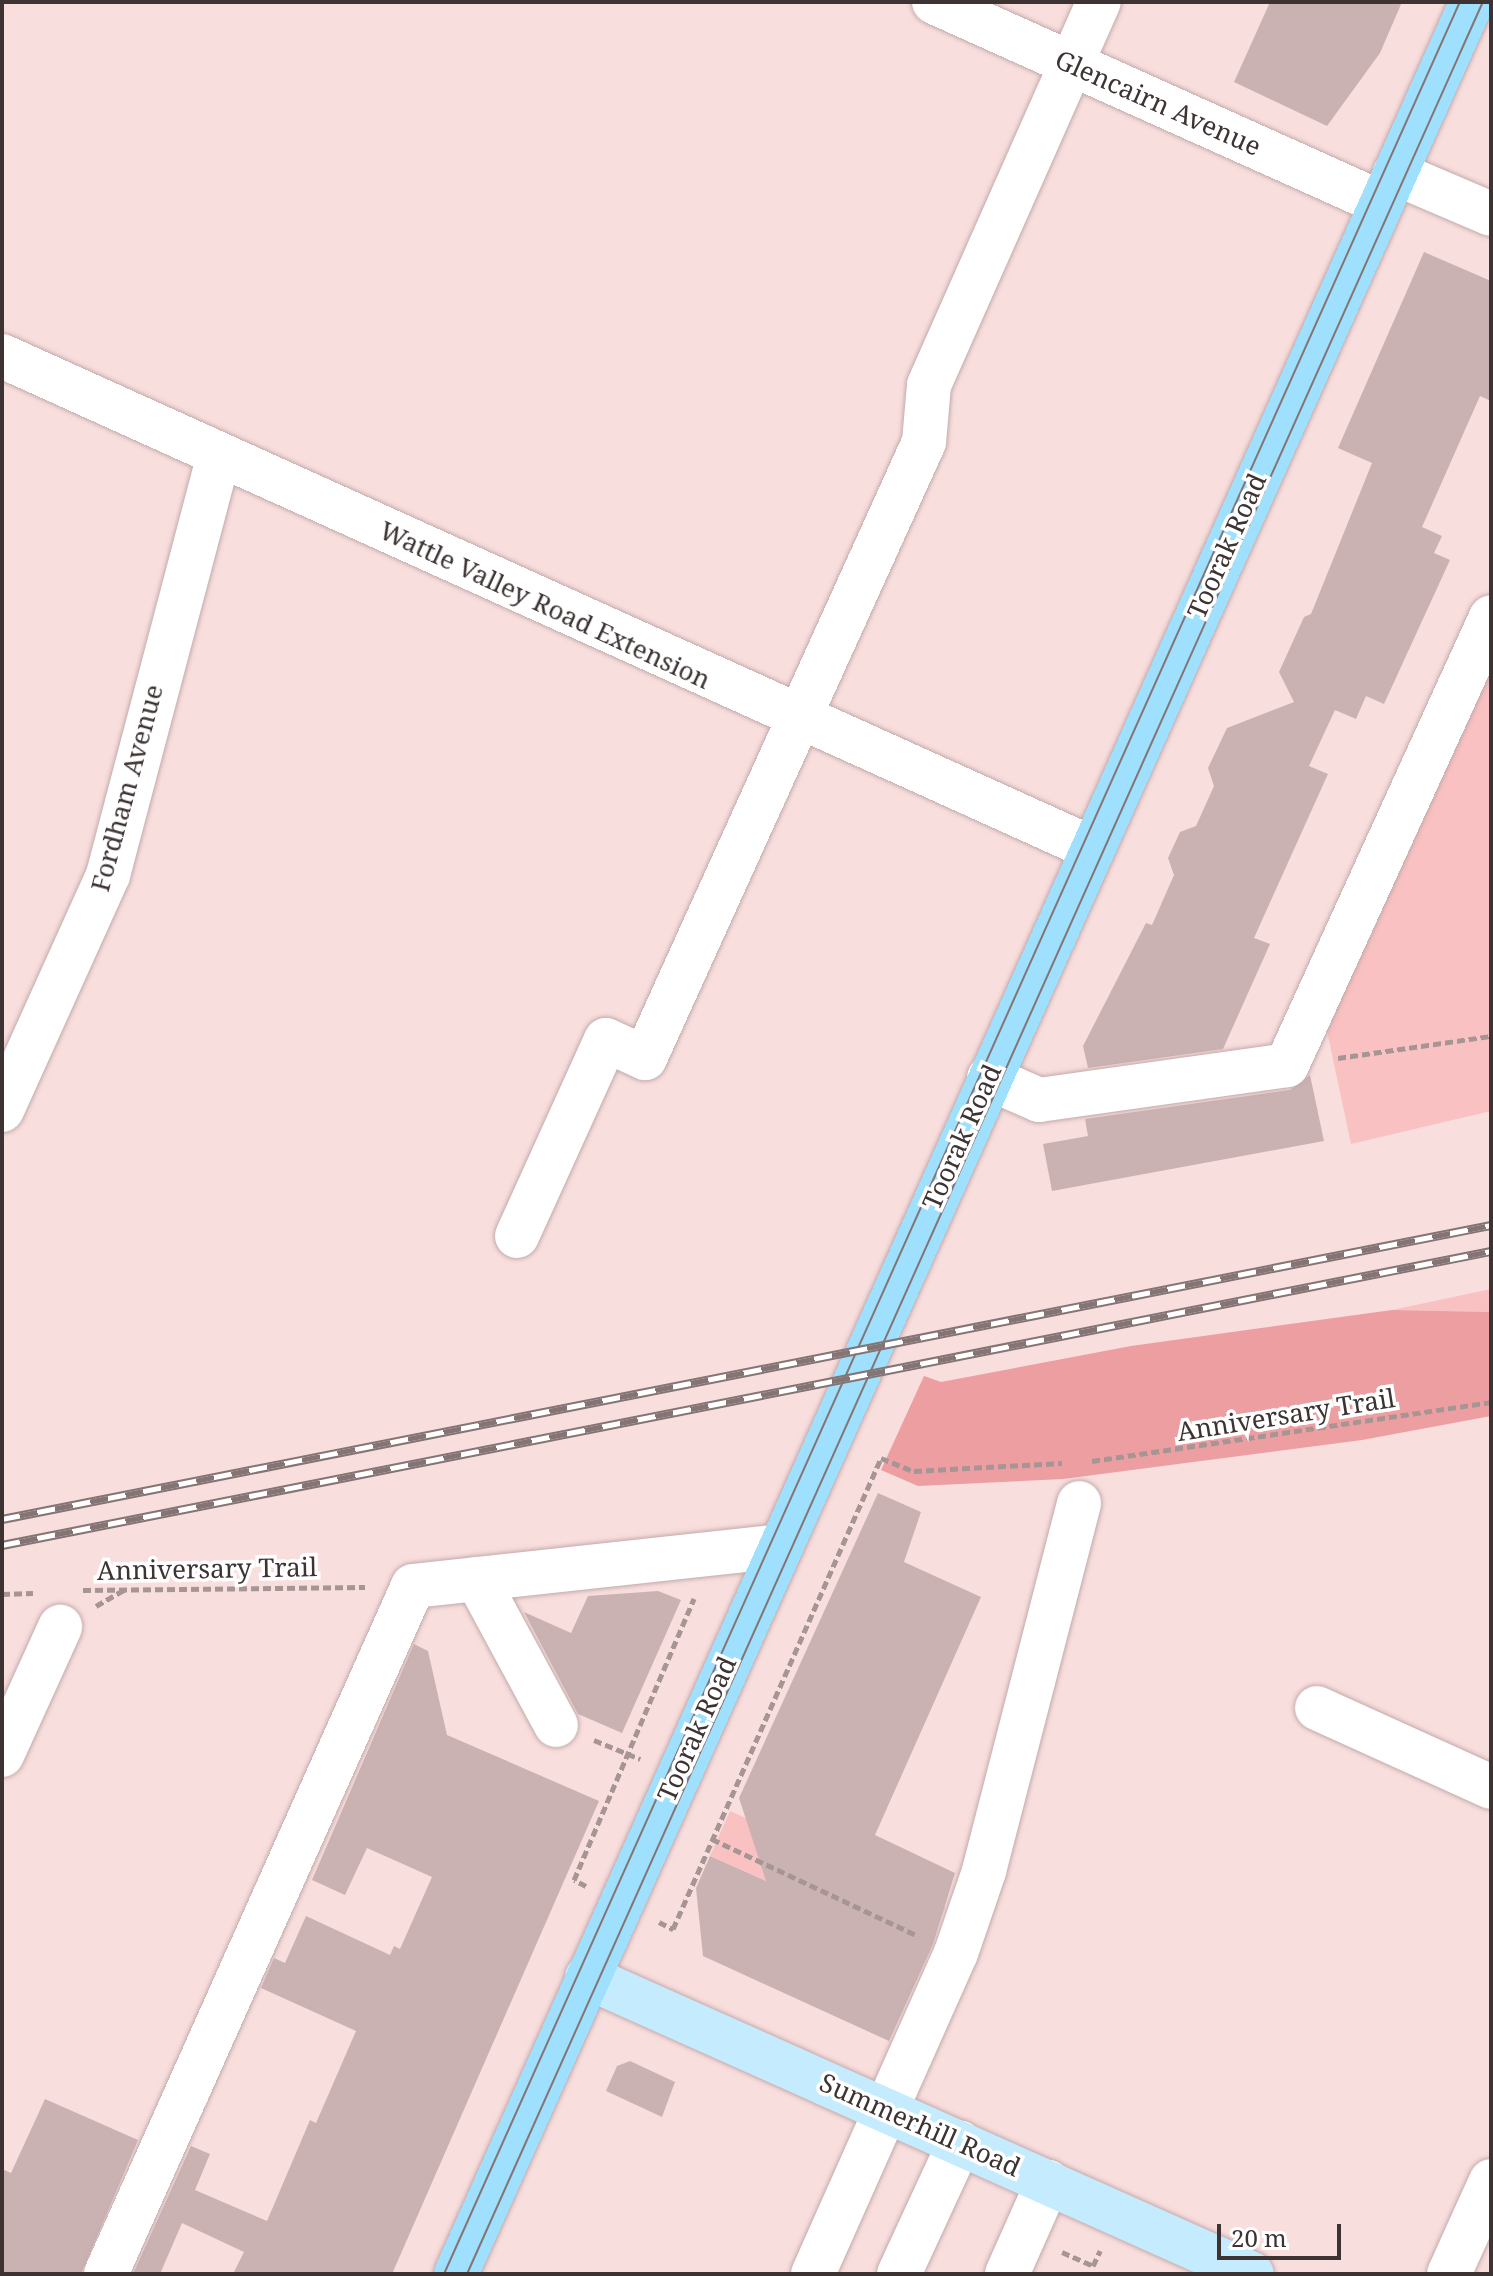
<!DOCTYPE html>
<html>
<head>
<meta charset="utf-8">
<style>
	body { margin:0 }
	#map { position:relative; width:1493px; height:2276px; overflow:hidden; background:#f9dede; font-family:"Noto Serif",serif }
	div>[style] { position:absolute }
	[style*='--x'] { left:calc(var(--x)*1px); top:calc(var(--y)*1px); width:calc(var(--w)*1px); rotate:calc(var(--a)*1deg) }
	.green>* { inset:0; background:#fac1c2; transform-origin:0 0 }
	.forest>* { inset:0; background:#ec9ea0 }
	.building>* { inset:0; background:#cbb2b2 }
	.path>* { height:5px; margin-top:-2.5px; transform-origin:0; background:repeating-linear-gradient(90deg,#a79494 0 8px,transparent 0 12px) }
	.roads { filter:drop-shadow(0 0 2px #c3aaaa) drop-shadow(0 0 2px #c3aaaa) }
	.minor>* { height:44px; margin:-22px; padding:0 22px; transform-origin:22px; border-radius:22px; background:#fff }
	.major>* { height:44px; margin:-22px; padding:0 22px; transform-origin:22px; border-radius:22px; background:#c5ecfe }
	.highway>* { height:44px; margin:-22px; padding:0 22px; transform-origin:22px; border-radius:22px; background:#9ee0fd }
	.tram>* { height:2px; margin:-1px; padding:0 1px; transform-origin:1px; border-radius:1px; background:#847474 }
	.rail>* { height:9px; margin-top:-4.5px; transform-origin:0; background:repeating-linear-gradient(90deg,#fff 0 18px,#847474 0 36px); box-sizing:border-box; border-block:2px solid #847474 }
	span { translate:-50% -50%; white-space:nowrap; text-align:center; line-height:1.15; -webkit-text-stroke:7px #fff; paint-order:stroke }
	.street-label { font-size:26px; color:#3d3333 }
	.frame { position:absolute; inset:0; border:4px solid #3d3333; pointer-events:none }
	.scale { position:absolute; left:1217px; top:2224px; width:124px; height:36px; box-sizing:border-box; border:4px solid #3d3333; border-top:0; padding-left:10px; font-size:24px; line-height:28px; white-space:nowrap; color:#3d3333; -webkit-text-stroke:6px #fff; paint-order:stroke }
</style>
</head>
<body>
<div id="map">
	<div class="green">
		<div style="clip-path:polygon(1491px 658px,1491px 1111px,1351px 1144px,1324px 1017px)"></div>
		<div style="clip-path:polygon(1491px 1289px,1491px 1312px,1392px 1310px)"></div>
		<div style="left:730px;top:1811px;width:236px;height:49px;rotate:24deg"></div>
	</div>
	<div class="forest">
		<div style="clip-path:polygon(1392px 1310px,1491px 1312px,1491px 1416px,1362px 1440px,1063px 1479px,918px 1486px,881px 1470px,924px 1376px,941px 1382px,1131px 1346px)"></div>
	</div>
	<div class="building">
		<div style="clip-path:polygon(1270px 2px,1402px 2px,1380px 53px,1327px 126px,1234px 82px)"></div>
		<div style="clip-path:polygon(1424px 252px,1491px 281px,1491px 401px,1480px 396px,1422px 527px,1442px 536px,1434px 553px,1450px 560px,1384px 704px,1366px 696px,1356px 719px,1335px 710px,1309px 766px,1328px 774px,1254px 938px,1270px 944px,1223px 1049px,1088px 1068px,1083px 1046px,1146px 923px,1152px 925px,1174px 875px,1168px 858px,1180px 832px,1196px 826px,1214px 786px,1208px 768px,1227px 728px,1294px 702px,1279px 672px,1304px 617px,1311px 614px,1372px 463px,1338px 448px)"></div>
		<div style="clip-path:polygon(1310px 1075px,1324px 1141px,1052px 1191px,1043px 1144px,1088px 1136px,1085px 1119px,1290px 1090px)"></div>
		<div style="clip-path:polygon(878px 1493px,921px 1512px,904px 1562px,981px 1597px,875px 1835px,955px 1873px,933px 1944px,889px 2041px,703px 1956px,696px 1888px,710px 1856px,766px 1881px,739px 1798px)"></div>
		<div style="clip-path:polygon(658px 1591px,681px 1600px,622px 1733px,578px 1714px,524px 1612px,571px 1633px,588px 1596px)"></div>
		<div style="clip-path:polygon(414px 1644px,428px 1651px,447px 1735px,599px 1801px,392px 2274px,233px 2274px,244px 2252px,182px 2223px,160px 2274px,133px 2274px,191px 2146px,210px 2154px,195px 2190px,267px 2221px,310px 2120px,316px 2123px,356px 2031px,261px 1988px,274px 1958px,285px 1963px,306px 1916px,390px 1955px,394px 1946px,400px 1949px,432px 1877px,367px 1848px,345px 1895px,312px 1880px)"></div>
		<div style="clip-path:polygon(630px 2061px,675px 2082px,662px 2117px,606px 2091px,617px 2066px)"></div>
		<div style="clip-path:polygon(45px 2099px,138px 2140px,81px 2274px,2px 2274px,2px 2169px,11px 2173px)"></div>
	</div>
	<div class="path">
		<div style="--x:1338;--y:1058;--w:155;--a:-8.2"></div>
		<div style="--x:1092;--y:1461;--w:403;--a:-8.4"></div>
		<div style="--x:83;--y:1590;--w:282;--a:-0.6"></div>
		<div style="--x:2;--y:1594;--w:31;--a:-2"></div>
		<div style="--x:96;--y:1606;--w:34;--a:-30"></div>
		<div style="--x:594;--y:1740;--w:50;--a:22.4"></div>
		<div style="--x:712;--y:1839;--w:228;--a:25.2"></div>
		<div style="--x:586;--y:1886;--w:13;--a:-153"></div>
		<div style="--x:574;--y:1880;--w:306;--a:-66.9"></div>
		<div style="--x:659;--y:1922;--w:16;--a:27"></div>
		<div style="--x:673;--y:1929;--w:515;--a:-66.17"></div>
		<div style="--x:881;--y:1458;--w:35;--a:22"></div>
		<div style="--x:914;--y:1471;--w:148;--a:-3.1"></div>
		<div style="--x:1062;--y:2252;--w:34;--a:24"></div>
		<div style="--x:1093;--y:2266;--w:17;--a:-65"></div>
	</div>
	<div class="roads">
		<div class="minor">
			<div style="--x:934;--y:2;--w:491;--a:24.2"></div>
			<div style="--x:1395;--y:173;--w:104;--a:23.1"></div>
			<div style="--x:2;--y:356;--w:1195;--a:24.31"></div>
			<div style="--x:989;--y:1078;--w:55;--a:23.7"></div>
			<div style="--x:1039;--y:1100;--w:250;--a:-8"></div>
			<div style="--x:1287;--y:1065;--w:492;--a:-65.5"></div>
			<div style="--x:2;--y:1110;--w:258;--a:-65.7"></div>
			<div style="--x:108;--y:875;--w:434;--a:-75.2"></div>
			<div style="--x:517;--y:1236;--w:215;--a:-65.6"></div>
			<div style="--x:606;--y:1040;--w:43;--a:24.8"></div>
			<div style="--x:645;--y:1058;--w:676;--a:-65.63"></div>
			<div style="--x:924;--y:442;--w:57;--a:-85"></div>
			<div style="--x:929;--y:385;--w:419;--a:-66.1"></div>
			<div style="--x:477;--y:1579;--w:166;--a:61.6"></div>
			<div style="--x:1317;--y:1708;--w:191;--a:24.4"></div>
			<div style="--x:2;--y:1755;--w:141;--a:-65.6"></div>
			<div style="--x:106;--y:2274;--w:753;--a:-65.95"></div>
			<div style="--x:413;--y:1586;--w:369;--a:-6.2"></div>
			<div style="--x:813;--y:2274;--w:351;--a:-66"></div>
			<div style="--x:956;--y:1953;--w:87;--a:-71.1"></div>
			<div style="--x:984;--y:1871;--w:380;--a:-75.5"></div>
			<div style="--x:899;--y:2274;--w:145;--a:-65.2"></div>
			<div style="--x:1007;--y:2274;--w:101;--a:-66"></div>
			<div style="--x:1449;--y:2274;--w:102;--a:-65.7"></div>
		</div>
		<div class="major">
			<div style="--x:587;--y:1977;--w:728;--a:24.07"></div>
		</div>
		<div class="highway">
			<div style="--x:456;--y:2274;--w:2489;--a:-65.91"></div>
		</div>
	</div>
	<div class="tram">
		<div style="--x:444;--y:2274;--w:2489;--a:-65.91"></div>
		<div style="--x:467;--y:2274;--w:2489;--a:-65.91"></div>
	</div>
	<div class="rail">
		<div style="--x:2;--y:1519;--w:1518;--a:-11.17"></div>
		<div style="--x:2;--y:1545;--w:1518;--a:-11.17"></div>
	</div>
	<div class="street-label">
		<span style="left:1158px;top:103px;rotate:24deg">Glencairn Avenue</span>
		<span style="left:1227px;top:546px;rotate:-66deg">Toorak Road</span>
		<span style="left:545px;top:605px;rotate:25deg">Wattle Valley Road Extension</span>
		<span style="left:127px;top:788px;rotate:-75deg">Fordham Avenue</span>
		<span style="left:962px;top:1137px;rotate:-66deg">Toorak Road</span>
		<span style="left:1286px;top:1415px;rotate:-9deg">Anniversary Trail</span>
		<span style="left:207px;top:1569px;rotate:-1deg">Anniversary Trail</span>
		<span style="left:697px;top:1729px;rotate:-66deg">Toorak Road</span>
		<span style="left:920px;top:2125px;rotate:24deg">Summerhill Road</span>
	</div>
	<div class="frame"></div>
	<div class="scale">20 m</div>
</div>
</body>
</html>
